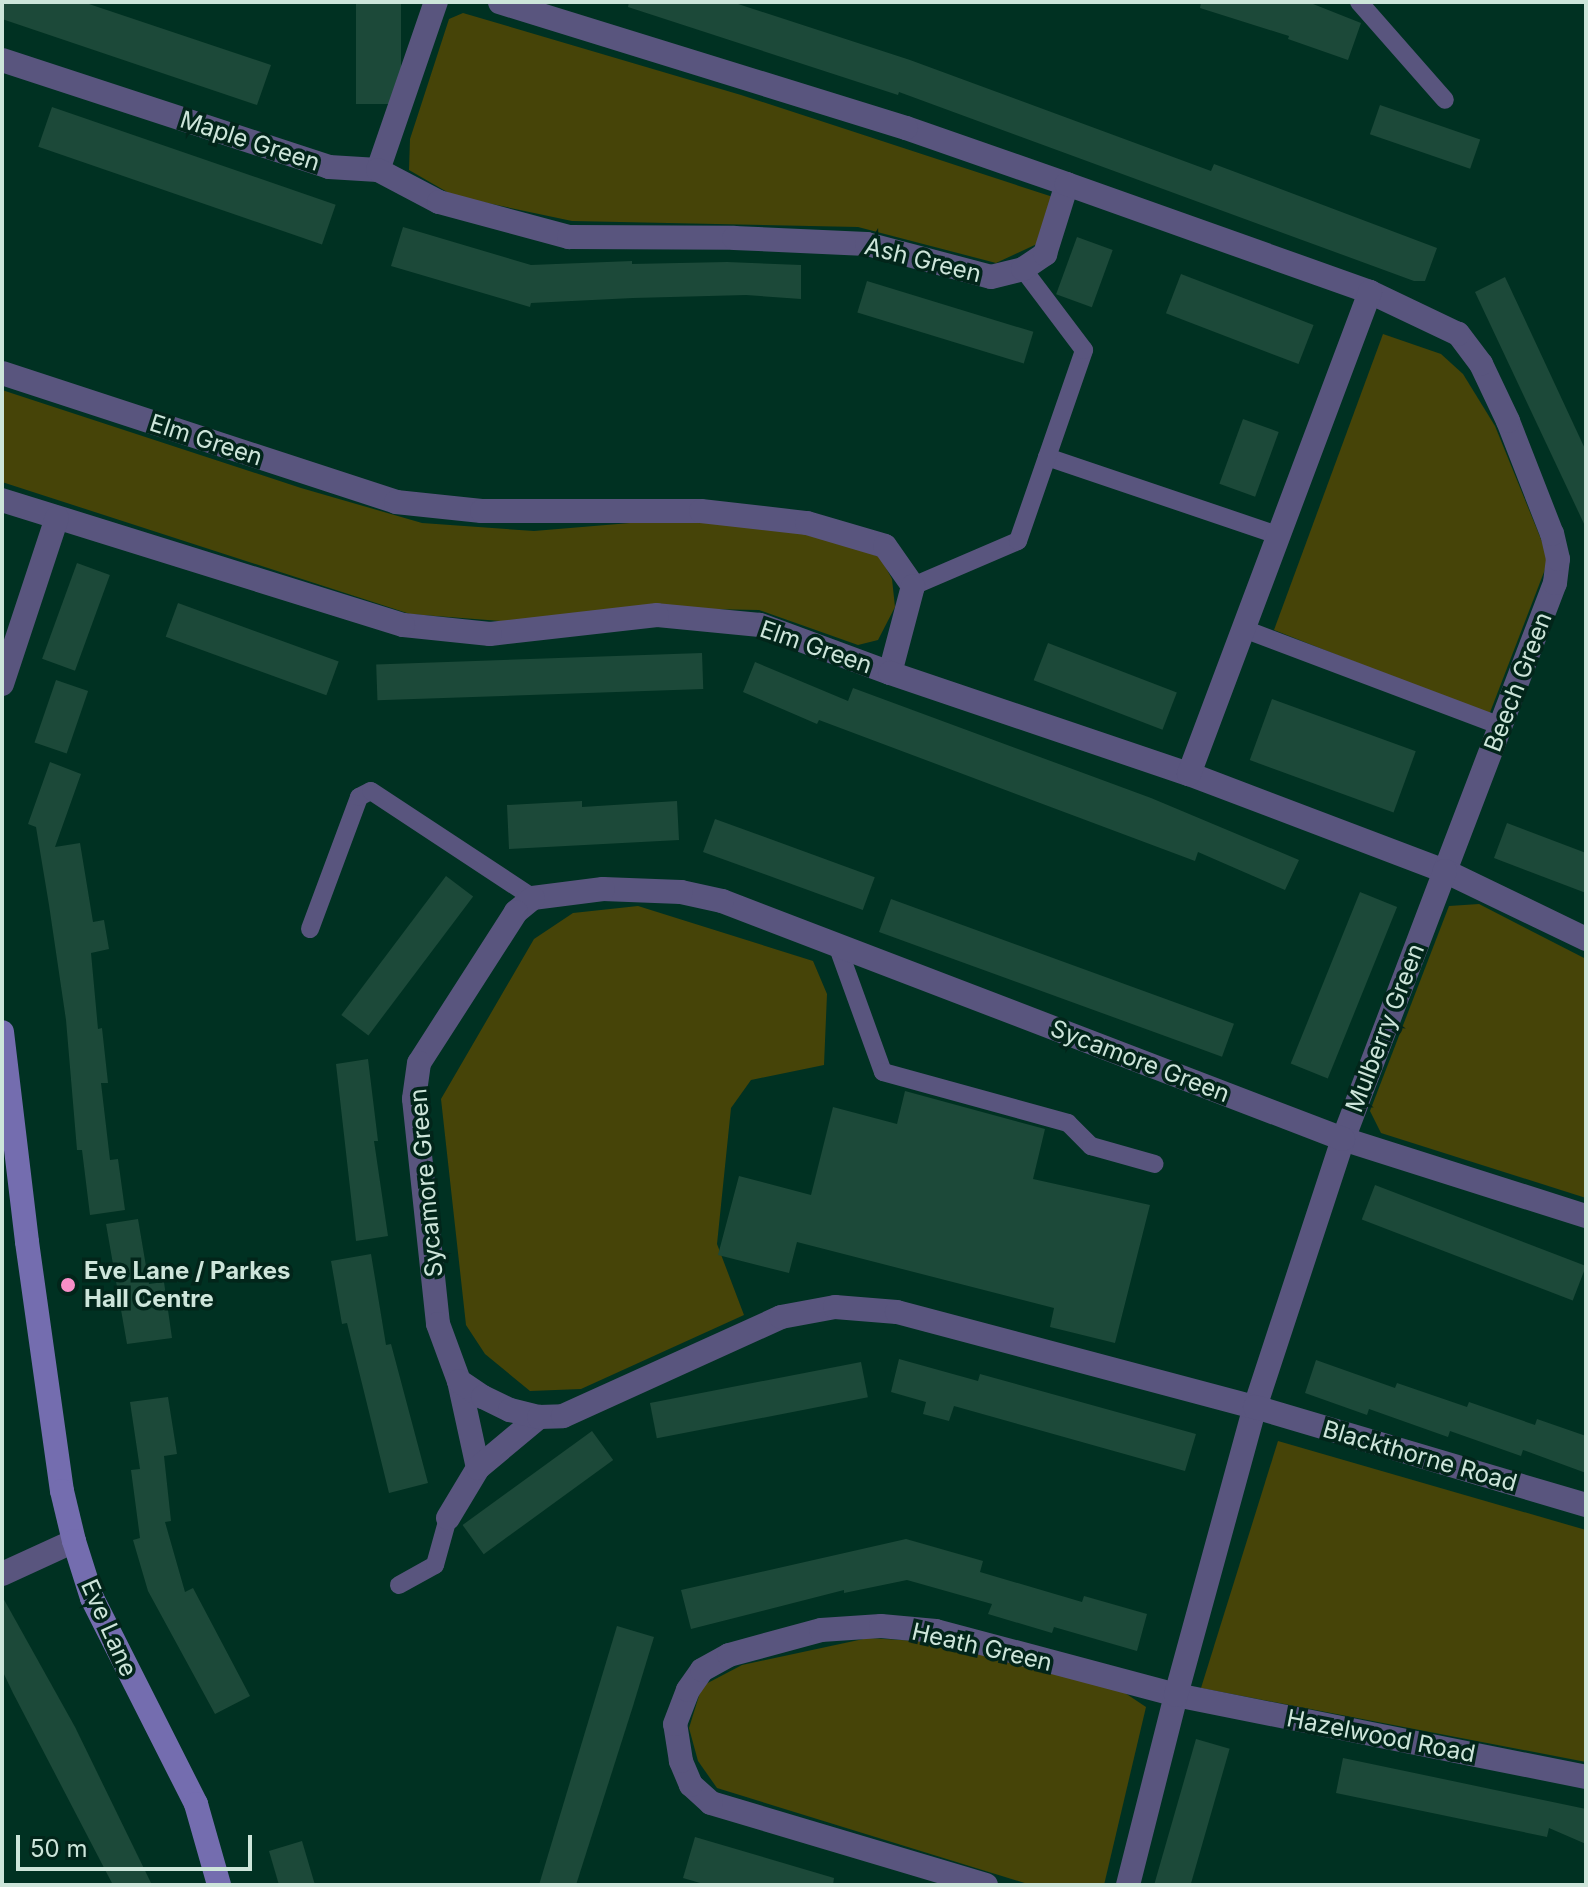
<!DOCTYPE html>
<html>
<head>
<meta charset="utf-8">
<style>
	body { margin:0 }
	#map { position:relative; width:1588px; height:1887px; overflow:hidden; background:#003122; font-family:Inter,sans-serif }
	div>[style] { position:absolute }
	[style*='--x'] { left:calc(var(--x)*1px); top:calc(var(--y)*1px); width:calc(var(--w)*1px); rotate:calc(var(--a)*1deg) }
	.green>* { inset:0; background:#464408 }
	.building>* { inset:0; background:#1c4939; transform-origin:0 0 }
	.lane>* { height:18px; margin:-9px; padding:0 9px; transform-origin:9px; border-radius:9px; background:#59557e }
	.street>* { height:24px; margin:-12px; padding:0 12px; transform-origin:12px; border-radius:12px; background:#59557e }
	.secondary>* { height:24px; margin:-12px; padding:0 12px; transform-origin:12px; border-radius:12px; background:#746daf }
	.dots>* { width:22px; height:22px; translate:-50% -50%; box-sizing:border-box; border:4px solid #02251a; border-radius:50% }
	span { translate:-50% -50%; white-space:nowrap; text-align:center; line-height:1.15; -webkit-text-stroke:7px #02251a; paint-order:stroke }
	.street-label { font-size:24px; color:#cde5da }
	.poi-label { font-size:24px; color:#cde5da; font-weight:700 }
	.left { translate:0 -50%; text-align:left }
	.frame { position:absolute; inset:0; border:4px solid #cde5da; pointer-events:none }
	.scale { position:absolute; left:16px; top:1835px; width:236px; height:36px; box-sizing:border-box; border:4px solid #cde5da; border-top:0; padding-left:10px; font-size:24px; line-height:28px; white-space:nowrap; color:#cde5da; -webkit-text-stroke:6px #02251a; paint-order:stroke }
</style>
</head>
<body>
<div id="map">
	<div class="green">
		<div style="clip-path:polygon(463px 13px,741px 95px,1053px 197px,1039px 243px,996px 263px,858px 227px,572px 221px,454px 196px,409px 170px,410px 139px,449px 19px)"></div>
		<div style="clip-path:polygon(1383px 334px,1441px 354px,1463px 374px,1495px 426px,1549px 559px,1489px 715px,1274px 630px)"></div>
		<div style="clip-path:polygon(2px 390px,301px 488px,422px 523px,534px 531px,630px 523px,751px 523px,836px 541px,880px 557px,892px 579px,895px 607px,878px 640px,858px 645px,759px 610px,653px 608px,512px 622px,410px 614px,2px 482px)"></div>
		<div style="clip-path:polygon(1479px 904px,1586px 959px,1586px 1198px,1381px 1133px,1370px 1111px,1449px 906px)"></div>
		<div style="clip-path:polygon(638px 906px,813px 961px,827px 994px,824px 1065px,751px 1080px,731px 1108px,717px 1244px,744px 1315px,581px 1389px,530px 1391px,485px 1354px,466px 1325px,441px 1099px,534px 939px,573px 913px)"></div>
		<div style="clip-path:polygon(1278px 1441px,1586px 1530px,1586px 1762px,1201px 1688px)"></div>
		<div style="clip-path:polygon(868px 1638px,933px 1642px,1119px 1689px,1146px 1707px,1104px 1885px,1031px 1885px,717px 1788px,698px 1761px,689px 1728px,702px 1686px,742px 1665px)"></div>
	</div>
	<div class="building">
		<div style="clip-path:polygon(2px 2px,83px 2px,271px 65px,257px 105px,2px 19px)"></div>
		<div style="left:356px;top:2px;width:45px;height:102px"></div>
		<div style="clip-path:polygon(629px 2px,732px 2px,910px 60px,1211px 171px,1214px 164px,1437px 248px,1425px 281px,1414px 281px,899px 92px,898px 95px,628px 7px)"></div>
		<div style="clip-path:polygon(1201px 2px,1308px 2px,1361px 23px,1348px 60px,1288px 39px,1289px 36px,1200px 8px)"></div>
		<div style="left:1380px;top:105px;width:106px;height:31px;rotate:19deg"></div>
		<div style="left:52px;top:107px;width:300px;height:42px;rotate:19deg"></div>
		<div style="clip-path:polygon(403px 227px,531px 265px,632px 261px,632px 264px,727px 262px,801px 265px,801px 299px,746px 295px,633px 298px,531px 303px,530px 307px,391px 266px)"></div>
		<div style="left:1077px;top:237px;width:38px;height:61px;rotate:20deg"></div>
		<div style="left:1181px;top:274px;width:142px;height:42px;rotate:21deg"></div>
		<div style="clip-path:polygon(1505px 277px,1586px 451px,1586px 528px,1475px 292px)"></div>
		<div style="left:867px;top:281px;width:174px;height:33px;rotate:17deg"></div>
		<div style="left:1243px;top:419px;width:38px;height:69px;rotate:20deg"></div>
		<div style="left:77px;top:563px;width:35px;height:102px;rotate:20deg"></div>
		<div style="left:178px;top:603px;width:171px;height:36px;rotate:20deg"></div>
		<div style="left:1048px;top:643px;width:138px;height:40px;rotate:21deg"></div>
		<div style="left:702px;top:653px;width:36px;height:326px;rotate:88deg"></div>
		<div style="clip-path:polygon(755px 662px,848px 701px,853px 688px,1151px 798px,1299px 860px,1285px 890px,1198px 852px,1195px 861px,819px 720px,817px 724px,743px 692px)"></div>
		<div style="left:56px;top:680px;width:34px;height:66px;rotate:19deg"></div>
		<div style="left:1272px;top:699px;width:153px;height:65px;rotate:20deg"></div>
		<div style="clip-path:polygon(50px 762px,81px 774px,55px 847px,80px 843px,93px 922px,104px 920px,109px 949px,91px 953px,98px 1029px,102px 1028px,108px 1083px,101px 1083px,110px 1160px,118px 1159px,125px 1210px,90px 1215px,82px 1150px,77px 1150px,66px 1020px,49px 905px,36px 827px,28px 824px)"></div>
		<div style="clip-path:polygon(582px 801px,582px 807px,677px 801px,679px 840px,509px 849px,507px 805px)"></div>
		<div style="left:715px;top:819px;width:170px;height:35px;rotate:20deg"></div>
		<div style="clip-path:polygon(1507px 823px,1586px 853px,1586px 893px,1494px 858px)"></div>
		<div style="left:446px;top:876px;width:34px;height:174px;rotate:37deg"></div>
		<div style="left:1360px;top:892px;width:40px;height:185px;rotate:22deg"></div>
		<div style="left:891px;top:899px;width:365px;height:35px;rotate:20deg"></div>
		<div style="clip-path:polygon(368px 1059px,378px 1141px,374px 1141px,388px 1236px,356px 1241px,336px 1064px)"></div>
		<div style="clip-path:polygon(905px 1091px,1045px 1129px,1033px 1179px,1150px 1205px,1115px 1343px,1050px 1327px,1054px 1308px,797px 1242px,789px 1273px,718px 1255px,739px 1176px,811px 1195px,833px 1107px,897px 1124px)"></div>
		<div style="left:1375px;top:1185px;width:226px;height:37px;rotate:21deg"></div>
		<div style="clip-path:polygon(138px 1219px,149px 1284px,164px 1282px,172px 1338px,127px 1344px,106px 1224px)"></div>
		<div style="clip-path:polygon(371px 1254px,386px 1345px,391px 1344px,428px 1483px,389px 1493px,347px 1323px,342px 1324px,331px 1261px)"></div>
		<div style="clip-path:polygon(899px 1359px,978px 1381px,980px 1374px,1196px 1434px,1185px 1471px,954px 1406px,949px 1421px,923px 1414px,926px 1402px,891px 1392px)"></div>
		<div style="clip-path:polygon(1316px 1360px,1395px 1388px,1397px 1383px,1467px 1407px,1469px 1402px,1535px 1425px,1537px 1419px,1586px 1436px,1586px 1473px,1523px 1450px,1521px 1456px,1450px 1431px,1448px 1437px,1369px 1409px,1367px 1415px,1305px 1393px)"></div>
		<div style="left:861px;top:1362px;width:36px;height:215px;rotate:79deg"></div>
		<div style="clip-path:polygon(168px 1397px,177px 1454px,164px 1456px,171px 1521px,165px 1522px,185px 1592px,193px 1588px,250px 1696px,215px 1714px,148px 1591px,133px 1540px,140px 1538px,131px 1470px,140px 1469px,130px 1402px)"></div>
		<div style="left:592px;top:1431px;width:36px;height:160px;rotate:54deg"></div>
		<div style="clip-path:polygon(906px 1539px,983px 1561px,980px 1572px,1082px 1602px,1084px 1596px,1147px 1614px,1137px 1651px,1054px 1627px,1052px 1633px,988px 1614px,992px 1604px,907px 1580px,844px 1593px,844px 1590px,691px 1629px,681px 1590px)"></div>
		<div style="clip-path:polygon(2px 1596px,75px 1727px,152px 1885px,113px 1885px,13px 1693px,2px 1670px)"></div>
		<div style="clip-path:polygon(617px 1626px,654px 1637px,633px 1706px,576px 1885px,539px 1885px)"></div>
		<div style="left:1196px;top:1739px;width:35px;height:152px;rotate:16deg"></div>
		<div style="clip-path:polygon(1343px 1758px,1586px 1809px,1586px 1844px,1549px 1828px,1547px 1837px,1336px 1793px)"></div>
		<div style="clip-path:polygon(695px 1837px,834px 1878px,833px 1885px,707px 1885px,683px 1878px)"></div>
		<div style="clip-path:polygon(302px 1841px,315px 1885px,279px 1885px,269px 1851px)"></div>
	</div>
	<div class="lane">
		<div style="--x:1359;--y:2;--w:130;--a:48.7"></div>
		<div style="--x:1047;--y:457;--w:246;--a:18.7"></div>
		<div style="--x:913;--y:586;--w:114;--a:-23.2"></div>
		<div style="--x:1018;--y:541;--w:202;--a:-70.9"></div>
		<div style="--x:1084;--y:350;--w:101;--a:-127"></div>
		<div style="--x:1244;--y:629;--w:275;--a:20.7"></div>
		<div style="--x:310;--y:929;--w:141;--a:-69.6"></div>
		<div style="--x:359;--y:797;--w:13;--a:-27"></div>
		<div style="--x:371;--y:791;--w:194;--a:33.4"></div>
		<div style="--x:837;--y:945;--w:135;--a:70.1"></div>
		<div style="--x:883;--y:1072;--w:192;--a:15.4"></div>
		<div style="--x:1068;--y:1123;--w:33;--a:45"></div>
		<div style="--x:1091;--y:1146;--w:66;--a:15.7"></div>
		<div style="--x:399;--y:1585;--w:41;--a:-29.1"></div>
		<div style="--x:435;--y:1565;--w:49;--a:-74.5"></div>
	</div>
	<div class="street">
		<div style="--x:2;--y:60;--w:344;--a:18.1"></div>
		<div style="--x:329;--y:167;--w:49;--a:3.5"></div>
		<div style="--x:378;--y:170;--w:178;--a:-71"></div>
		<div style="--x:378;--y:170;--w:69;--a:27.7"></div>
		<div style="--x:439;--y:202;--w:135;--a:15.1"></div>
		<div style="--x:569;--y:237;--w:165;--a:0.3"></div>
		<div style="--x:734;--y:238;--w:133;--a:2.6"></div>
		<div style="--x:867;--y:244;--w:128;--a:14.9"></div>
		<div style="--x:991;--y:277;--w:33;--a:-14"></div>
		<div style="--x:1023;--y:269;--w:27;--a:-34"></div>
		<div style="--x:1045;--y:254;--w:73;--a:-72.6"></div>
		<div style="--x:1067;--y:184;--w:170;--a:-160.8"></div>
		<div style="--x:906;--y:128;--w:425;--a:-162.8"></div>
		<div style="--x:2;--y:373;--w:415;--a:18.1"></div>
		<div style="--x:396;--y:502;--w:86;--a:6"></div>
		<div style="--x:482;--y:511;--w:219;--a:0"></div>
		<div style="--x:701;--y:511;--w:107;--a:6.5"></div>
		<div style="--x:807;--y:523;--w:81;--a:16.4"></div>
		<div style="--x:885;--y:546;--w:49;--a:55"></div>
		<div style="--x:913;--y:586;--w:90;--a:104.8"></div>
		<div style="--x:890;--y:673;--w:139;--a:-159.7"></div>
		<div style="--x:760;--y:625;--w:103;--a:-174.5"></div>
		<div style="--x:657;--y:615;--w:168;--a:173.5"></div>
		<div style="--x:490;--y:634;--w:87;--a:-174.1"></div>
		<div style="--x:403;--y:625;--w:420;--a:-162.7"></div>
		<div style="--x:890;--y:673;--w:316;--a:18.7"></div>
		<div style="--x:1189;--y:774;--w:274;--a:20.8"></div>
		<div style="--x:1445;--y:871;--w:308;--a:-69.1"></div>
		<div style="--x:1555;--y:583;--w:24;--a:-83"></div>
		<div style="--x:1558;--y:559;--w:26;--a:-103"></div>
		<div style="--x:1552;--y:534;--w:121;--a:-111.3"></div>
		<div style="--x:1508;--y:421;--w:63;--a:-115.3"></div>
		<div style="--x:1481;--y:364;--w:38;--a:-127"></div>
		<div style="--x:1458;--y:334;--w:98;--a:-154.5"></div>
		<div style="--x:1370;--y:292;--w:322;--a:-160.4"></div>
		<div style="--x:2;--y:684;--w:175;--a:-71.7"></div>
		<div style="--x:1189;--y:774;--w:515;--a:-69.42"></div>
		<div style="--x:1586;--y:939;--w:157;--a:-154.3"></div>
		<div style="--x:1445;--y:871;--w:287;--a:110.8"></div>
		<div style="--x:1343;--y:1139;--w:255;--a:17.6"></div>
		<div style="--x:459;--y:1381;--w:89;--a:77.7"></div>
		<div style="--x:448;--y:1518;--w:58;--a:-59"></div>
		<div style="--x:478;--y:1468;--w:80;--a:-39.9"></div>
		<div style="--x:2;--y:1574;--w:79;--a:-24.6"></div>
		<div style="--x:986;--y:1885;--w:287;--a:-163.4"></div>
		<div style="--x:711;--y:1803;--w:27;--a:-138"></div>
		<div style="--x:691;--y:1785;--w:26;--a:-113"></div>
		<div style="--x:681;--y:1761;--w:37;--a:-99"></div>
		<div style="--x:675;--y:1724;--w:36;--a:-69"></div>
		<div style="--x:688;--y:1690;--w:24;--a:-55"></div>
		<div style="--x:702;--y:1670;--w:31;--a:-29"></div>
		<div style="--x:729;--y:1655;--w:95;--a:-15.2"></div>
		<div style="--x:821;--y:1630;--w:60;--a:-3.8"></div>
		<div style="--x:881;--y:1626;--w:55;--a:5.2"></div>
		<div style="--x:936;--y:1631;--w:248;--a:14.9"></div>
		<div style="--x:1176;--y:1695;--w:418;--a:11.3"></div>
		<div style="--x:1128;--y:1885;--w:196;--a:-75.8"></div>
		<div style="--x:1176;--y:1695;--w:299;--a:-74.7"></div>
		<div style="--x:1255;--y:1407;--w:282;--a:-71.8"></div>
		<div style="--x:1343;--y:1139;--w:665;--a:-159.03"></div>
		<div style="--x:722;--y:901;--w:42;--a:-167.6"></div>
		<div style="--x:681;--y:892;--w:78;--a:-177.8"></div>
		<div style="--x:603;--y:889;--w:71;--a:172.7"></div>
		<div style="--x:533;--y:898;--w:22;--a:141"></div>
		<div style="--x:516;--y:912;--w:179;--a:122.7"></div>
		<div style="--x:419;--y:1063;--w:36;--a:98"></div>
		<div style="--x:414;--y:1099;--w:226;--a:83.9"></div>
		<div style="--x:438;--y:1324;--w:61;--a:69.8"></div>
		<div style="--x:459;--y:1381;--w:29;--a:34"></div>
		<div style="--x:483;--y:1397;--w:30;--a:26"></div>
		<div style="--x:510;--y:1410;--w:30;--a:14"></div>
		<div style="--x:539;--y:1417;--w:24;--a:-2"></div>
		<div style="--x:563;--y:1416;--w:239;--a:-24.4"></div>
		<div style="--x:781;--y:1317;--w:55;--a:-10.5"></div>
		<div style="--x:835;--y:1307;--w:62;--a:4.6"></div>
		<div style="--x:897;--y:1312;--w:370;--a:14.9"></div>
		<div style="--x:1255;--y:1407;--w:345;--a:16.5"></div>
	</div>
	<div class="secondary">
		<div style="--x:2;--y:1032;--w:211;--a:83.2"></div>
		<div style="--x:27;--y:1242;--w:251;--a:82"></div>
		<div style="--x:62;--y:1491;--w:51;--a:76.5"></div>
		<div style="--x:74;--y:1541;--w:60;--a:72.5"></div>
		<div style="--x:92;--y:1598;--w:231;--a:63.2"></div>
		<div style="--x:196;--y:1804;--w:84;--a:74.1"></div>
	</div>
	<div class="dots">
		<div style="left:68px;top:1285px;background:#f98fc8"></div>
	</div>
	<div class="street-label">
		<span style="left:250px;top:141px;rotate:18deg">Maple Green</span>
		<span style="left:923px;top:260px;rotate:14deg">Ash Green</span>
		<span style="left:206px;top:440px;rotate:18deg">Elm Green</span>
		<span style="left:816px;top:647px;rotate:19deg">Elm Green</span>
		<span style="left:1518px;top:682px;rotate:-69deg">Beech Green</span>
		<span style="left:1385px;top:1028px;rotate:-69deg">Mulberry Green</span>
		<span style="left:1140px;top:1061px;rotate:21deg">Sycamore Green</span>
		<span style="left:426px;top:1183px;rotate:-95deg">Sycamore Green</span>
		<span style="left:1420px;top:1456px;rotate:16deg">Blackthorne Road</span>
		<span style="left:109px;top:1628px;rotate:66deg">Eve Lane</span>
		<span style="left:982px;top:1647px;rotate:13deg">Heath Green</span>
		<span style="left:1381px;top:1736px;rotate:11deg">Hazelwood Road</span>
	</div>
	<div class="poi-label">
		<span class="left" style="left:84px;top:1285px">Eve Lane / Parkes<br>Hall Centre</span>
	</div>
	<div class="frame"></div>
	<div class="scale">50 m</div>
</div>
</body>
</html>
